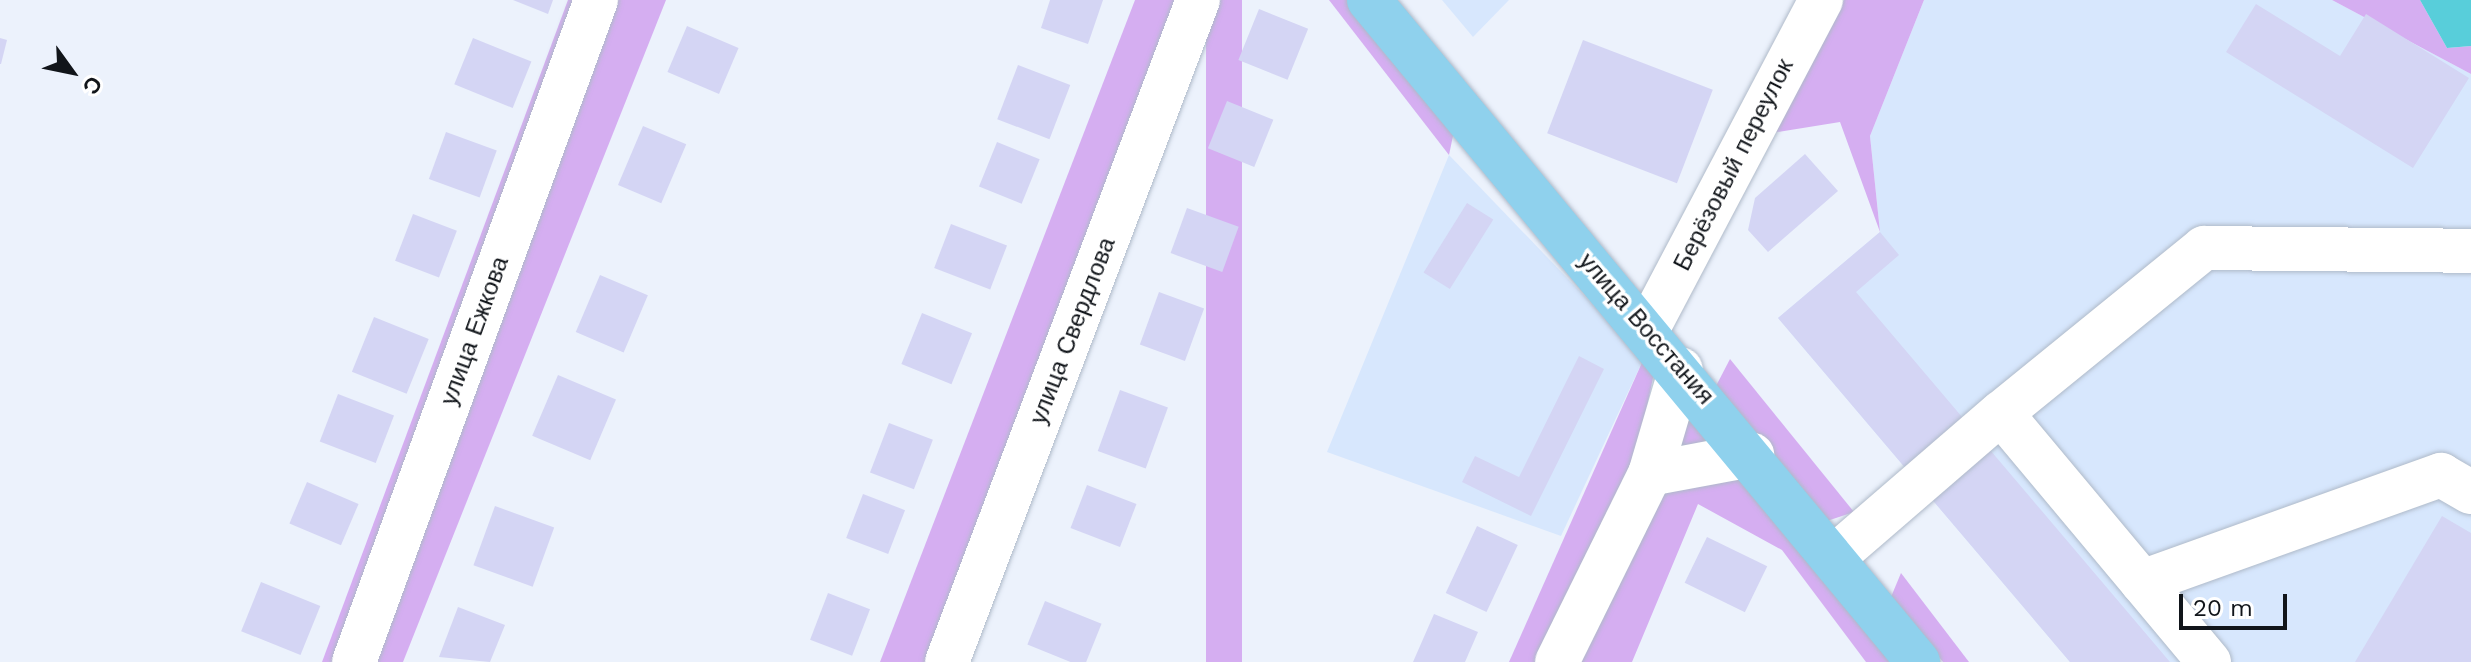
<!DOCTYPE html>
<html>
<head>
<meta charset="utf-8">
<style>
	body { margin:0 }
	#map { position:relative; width:2471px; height:662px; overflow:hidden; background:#ecf2fc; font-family:"Work Sans",sans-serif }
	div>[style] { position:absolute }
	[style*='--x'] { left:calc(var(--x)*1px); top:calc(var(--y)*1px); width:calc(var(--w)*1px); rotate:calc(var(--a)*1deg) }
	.built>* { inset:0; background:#d7e7fd }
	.green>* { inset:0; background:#d5aef1; transform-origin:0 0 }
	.water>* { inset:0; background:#58ceda }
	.building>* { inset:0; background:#d4d5f4; transform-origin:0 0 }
	.roads { filter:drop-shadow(0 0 2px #afbac9) drop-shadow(0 0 2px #afbac9) }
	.minor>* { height:44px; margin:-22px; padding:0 22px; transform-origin:22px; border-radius:22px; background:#fff }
	.major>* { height:44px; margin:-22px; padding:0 22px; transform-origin:22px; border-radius:22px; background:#8fd1ed }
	span { translate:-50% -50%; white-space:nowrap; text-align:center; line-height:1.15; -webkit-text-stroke:7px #fff; paint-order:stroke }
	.street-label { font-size:24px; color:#11151a }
	.north { position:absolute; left:32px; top:32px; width:80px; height:80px; -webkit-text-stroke:6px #fff; paint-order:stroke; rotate:123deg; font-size:22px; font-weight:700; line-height:32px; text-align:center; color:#11151a }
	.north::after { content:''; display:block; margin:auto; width:28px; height:36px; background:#11151a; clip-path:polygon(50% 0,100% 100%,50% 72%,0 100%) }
	.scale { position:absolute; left:2179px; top:594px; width:108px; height:36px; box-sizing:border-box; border:4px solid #11151a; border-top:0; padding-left:10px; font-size:24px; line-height:28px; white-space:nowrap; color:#11151a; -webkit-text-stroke:6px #fff; paint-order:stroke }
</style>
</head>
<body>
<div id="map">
	<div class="built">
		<div style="clip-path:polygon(1442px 0,1509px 0,1473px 37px)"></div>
		<div style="clip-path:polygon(1924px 0,2332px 0,2471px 74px,2471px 662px,2070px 662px,1778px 318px,1880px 232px,1870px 136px)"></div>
		<div style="clip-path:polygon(1449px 155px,1644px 358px,1561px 536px,1327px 452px)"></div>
	</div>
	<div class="green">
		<div style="clip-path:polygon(568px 0,586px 0,343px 662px,322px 662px)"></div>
		<div style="clip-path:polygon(610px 0,666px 0,403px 662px,367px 662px)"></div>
		<div style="clip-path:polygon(1135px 0,1180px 0,933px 662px,880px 662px)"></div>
		<div style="left:1206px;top:0;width:36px;height:707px"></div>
		<div style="clip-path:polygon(1329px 0,1348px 0,1454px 131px,1449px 155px)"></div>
		<div style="clip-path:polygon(1844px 0,1924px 0,1870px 136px,1880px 232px,1840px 122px,1771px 133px)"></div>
		<div style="clip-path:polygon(2332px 0,2420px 0,2447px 48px,2471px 46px,2471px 74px)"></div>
		<div style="clip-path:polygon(1644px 358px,1654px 373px,1633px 473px,1547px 662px,1509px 662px)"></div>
		<div style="clip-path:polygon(1730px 359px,1854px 512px,1827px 521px,1716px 386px)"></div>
		<div style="clip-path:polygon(1683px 403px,1719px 443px,1672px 455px)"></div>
		<div style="clip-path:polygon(1727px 475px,1754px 484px,1896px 662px,1866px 662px,1782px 550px,1698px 504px,1632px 662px,1571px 662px,1655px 489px)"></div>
		<div style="clip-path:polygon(1901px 573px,1969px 662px,1943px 662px,1891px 597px)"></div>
	</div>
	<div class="water">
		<div style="clip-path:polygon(2420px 0,2471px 0,2471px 46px,2447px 48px)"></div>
	</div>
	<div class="building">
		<div style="clip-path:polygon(513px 0,553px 0,548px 14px)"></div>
		<div style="clip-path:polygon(1050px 0,1103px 0,1088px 44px,1041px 28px)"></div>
		<div style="clip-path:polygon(2256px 4px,2340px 56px,2366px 14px,2469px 78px,2413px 168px,2226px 52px)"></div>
		<div style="left:1259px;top:9px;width:53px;height:55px;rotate:22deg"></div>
		<div style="left:687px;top:26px;width:56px;height:50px;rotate:23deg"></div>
		<div style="clip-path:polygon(0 38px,7px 40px,1px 64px,0 64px)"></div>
		<div style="left:473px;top:38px;width:63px;height:50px;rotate:22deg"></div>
		<div style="left:1583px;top:40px;width:139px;height:100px;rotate:21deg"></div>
		<div style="left:1018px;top:65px;width:56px;height:58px;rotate:21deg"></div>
		<div style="left:1227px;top:101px;width:50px;height:51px;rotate:22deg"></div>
		<div style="left:643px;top:126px;width:47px;height:64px;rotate:23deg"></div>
		<div style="left:446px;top:132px;width:54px;height:50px;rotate:20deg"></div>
		<div style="left:997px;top:142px;width:46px;height:48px;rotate:22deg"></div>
		<div style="clip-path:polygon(1805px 154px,1838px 191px,1768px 252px,1748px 230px,1755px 198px)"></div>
		<div style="left:1467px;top:203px;width:31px;height:82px;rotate:32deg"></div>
		<div style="left:1187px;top:208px;width:55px;height:48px;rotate:20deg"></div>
		<div style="left:413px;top:214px;width:47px;height:50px;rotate:21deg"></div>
		<div style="left:951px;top:224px;width:60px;height:47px;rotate:21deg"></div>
		<div style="clip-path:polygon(1880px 232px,1899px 255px,1856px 292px,2170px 662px,2070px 662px,1778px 318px)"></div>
		<div style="left:600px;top:275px;width:52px;height:62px;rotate:23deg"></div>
		<div style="left:1159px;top:292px;width:48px;height:56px;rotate:20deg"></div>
		<div style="left:922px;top:313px;width:54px;height:55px;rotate:22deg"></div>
		<div style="left:374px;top:317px;width:59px;height:59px;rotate:22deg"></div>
		<div style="clip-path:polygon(1579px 356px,1604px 369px,1531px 516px,1462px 482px,1475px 456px,1519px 477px)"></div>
		<div style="left:558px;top:375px;width:63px;height:66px;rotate:23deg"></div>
		<div style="left:1120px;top:390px;width:51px;height:65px;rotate:20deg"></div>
		<div style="left:338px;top:394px;width:60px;height:51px;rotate:21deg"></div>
		<div style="left:889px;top:423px;width:47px;height:53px;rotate:21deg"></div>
		<div style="left:307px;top:482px;width:56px;height:45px;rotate:23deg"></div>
		<div style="left:1087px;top:485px;width:53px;height:46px;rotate:21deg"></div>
		<div style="left:863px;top:494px;width:45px;height:47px;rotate:21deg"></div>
		<div style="left:495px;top:506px;width:63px;height:63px;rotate:20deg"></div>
		<div style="clip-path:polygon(2442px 516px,2471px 533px,2471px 662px,2355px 662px)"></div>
		<div style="left:1477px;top:526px;width:45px;height:74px;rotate:25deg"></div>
		<div style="left:1707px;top:537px;width:67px;height:51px;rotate:26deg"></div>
		<div style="left:261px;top:582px;width:64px;height:53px;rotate:22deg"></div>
		<div style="left:828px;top:593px;width:45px;height:50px;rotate:21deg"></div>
		<div style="left:1045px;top:601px;width:61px;height:47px;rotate:22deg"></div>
		<div style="clip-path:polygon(458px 607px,505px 625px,490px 662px,439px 657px)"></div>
		<div style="clip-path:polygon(1434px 614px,1478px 632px,1465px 662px,1413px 662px)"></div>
	</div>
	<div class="roads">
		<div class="minor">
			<div style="--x:1647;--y:330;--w:373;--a:-62.2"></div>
			<div style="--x:1650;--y:474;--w:109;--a:-73.6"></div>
			<div style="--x:1834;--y:557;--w:221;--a:-40.8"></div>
			<div style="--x:2142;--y:582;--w:318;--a:-19.7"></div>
			<div style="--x:2441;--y:475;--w:34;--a:30"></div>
			<div style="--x:354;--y:662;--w:705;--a:-69.92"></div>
			<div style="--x:947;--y:662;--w:708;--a:-69.24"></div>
			<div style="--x:1557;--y:662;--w:210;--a:-63.7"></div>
			<div style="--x:1650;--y:474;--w:104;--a:-10.6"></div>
			<div style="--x:2209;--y:662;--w:324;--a:-129.9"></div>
			<div style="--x:2001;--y:413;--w:262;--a:-39.1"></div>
			<div style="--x:2204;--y:248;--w:267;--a:0.6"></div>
		</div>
		<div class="major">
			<div style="--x:1369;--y:0;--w:860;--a:50.33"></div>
		</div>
	</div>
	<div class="street-label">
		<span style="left:1734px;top:165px;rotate:-63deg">Берёзовый переулок</span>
		<span style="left:1646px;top:329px;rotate:49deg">улица Восстания</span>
		<span style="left:475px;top:331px;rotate:-70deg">улица Ежкова</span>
		<span style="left:1073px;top:331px;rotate:-69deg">улица Свердлова</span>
	</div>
	<div class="north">С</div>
	<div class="scale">20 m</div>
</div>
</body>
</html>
